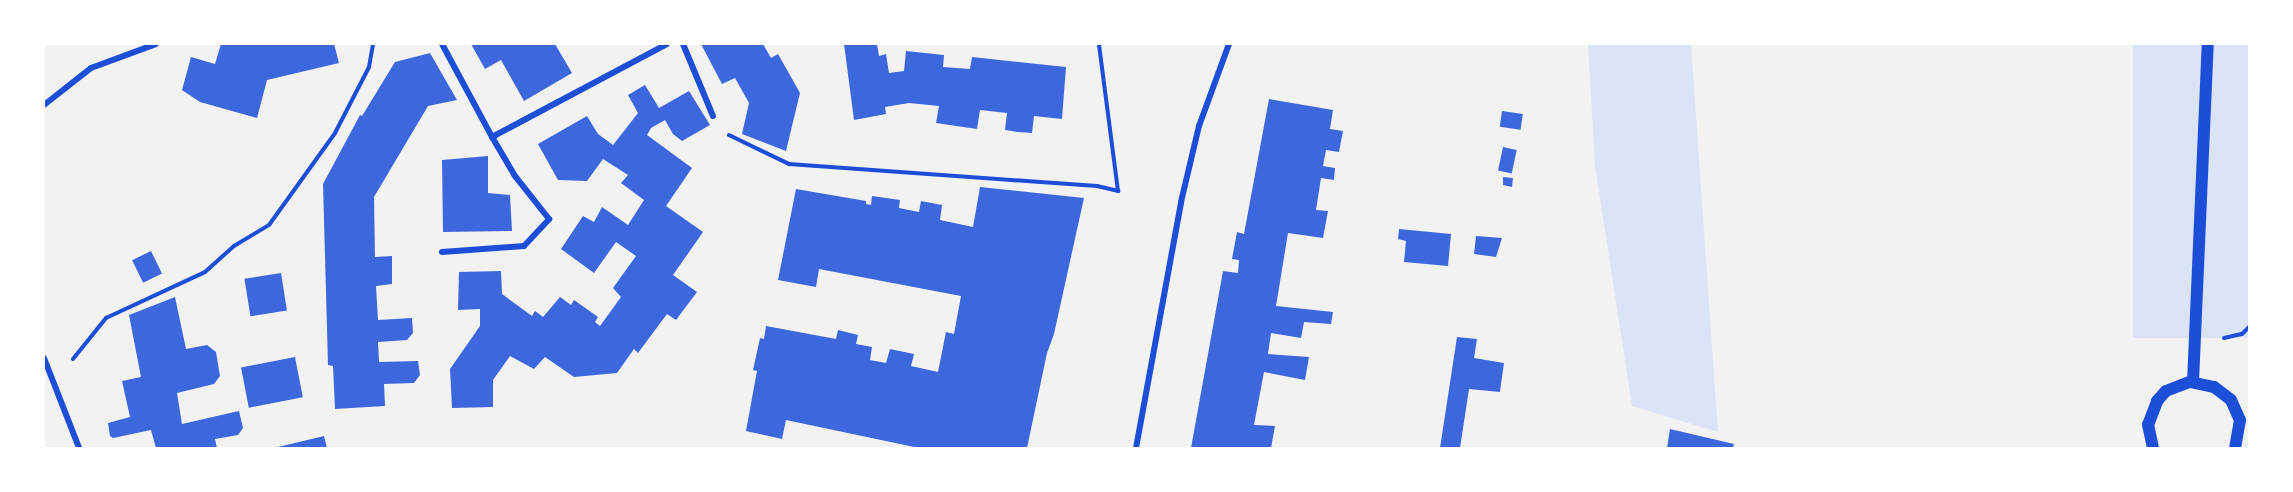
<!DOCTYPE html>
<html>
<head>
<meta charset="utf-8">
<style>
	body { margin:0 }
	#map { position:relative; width:2293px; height:492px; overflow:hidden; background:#f2f2f2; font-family:Helvetica,sans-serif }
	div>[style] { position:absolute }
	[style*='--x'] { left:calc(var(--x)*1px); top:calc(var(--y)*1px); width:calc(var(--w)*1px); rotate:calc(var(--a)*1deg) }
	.green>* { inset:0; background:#dbe4f7; transform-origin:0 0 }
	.building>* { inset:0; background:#3d67dc; transform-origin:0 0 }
	.path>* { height:4px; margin:-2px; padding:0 2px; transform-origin:2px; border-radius:2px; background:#1d4ed8 }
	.minor>* { height:6px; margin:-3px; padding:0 3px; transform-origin:3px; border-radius:3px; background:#1d4ed8 }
	.secondary>* { height:12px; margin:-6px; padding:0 6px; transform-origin:6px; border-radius:6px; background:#1d4ed8 }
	span { translate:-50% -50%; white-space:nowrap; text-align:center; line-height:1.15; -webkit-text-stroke:6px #fff; paint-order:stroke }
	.frame { position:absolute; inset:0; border:45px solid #fff; pointer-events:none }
</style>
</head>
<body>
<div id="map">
	<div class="green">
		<div style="clip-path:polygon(1588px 44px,1691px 44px,1718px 432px,1632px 406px,1595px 166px)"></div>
		<div style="left:2133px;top:44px;width:116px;height:294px"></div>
	</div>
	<div class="building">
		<div style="clip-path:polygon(221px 44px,334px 44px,339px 63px,267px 80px,257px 118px,200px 102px,182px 90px,191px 57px,215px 64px)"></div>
		<div style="clip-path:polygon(471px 44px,555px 44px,572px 73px,524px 101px,501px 60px,485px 69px)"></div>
		<div style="clip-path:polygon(701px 44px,763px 44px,771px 58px,778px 54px,800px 93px,786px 151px,742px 134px,749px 103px,735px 78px,722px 84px)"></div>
		<div style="clip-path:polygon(844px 44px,877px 44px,879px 56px,886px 54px,889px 73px,904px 71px,906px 51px,944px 55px,943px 67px,970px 69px,972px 57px,1066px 67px,1062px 119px,1034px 116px,1032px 133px,1018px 132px,1005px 130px,1007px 113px,980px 110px,977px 129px,936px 123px,939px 106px,909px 103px,885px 107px,886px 114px,854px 120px)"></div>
		<div style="clip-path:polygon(430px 53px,457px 100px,428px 106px,374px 197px,375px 257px,392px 256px,392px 284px,376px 286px,378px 320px,412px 318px,413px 333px,407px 340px,378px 342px,379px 362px,418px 361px,420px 375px,414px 383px,384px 384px,385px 406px,335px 409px,333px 366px,328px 365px,323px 184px,360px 115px,362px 116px,395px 62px)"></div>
		<div style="clip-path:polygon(645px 85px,659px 108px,689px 91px,710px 125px,682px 141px,673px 134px,665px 120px,651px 128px,647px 135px,692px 168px,666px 206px,703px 232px,673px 275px,697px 292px,676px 320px,667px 314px,638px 353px,634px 349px,617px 373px,574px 377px,545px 357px,534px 369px,510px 356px,493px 380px,493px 407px,452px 408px,450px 369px,480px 326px,480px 309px,458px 310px,459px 272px,501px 271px,502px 294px,532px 316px,535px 311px,543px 317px,560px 297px,571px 305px,574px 300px,598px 317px,595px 322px,600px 326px,621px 297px,613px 288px,636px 256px,616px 242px,594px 273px,561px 249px,583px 216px,594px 222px,602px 207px,628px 225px,644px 200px,621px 183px,628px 175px,603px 159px,587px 181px,558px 180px,538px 144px,587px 116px,598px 134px,613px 145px,638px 113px,628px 95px)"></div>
		<div style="clip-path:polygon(1269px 99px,1333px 110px,1330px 129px,1343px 131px,1339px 152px,1326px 150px,1323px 166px,1335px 168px,1334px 180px,1321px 178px,1316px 210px,1328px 211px,1323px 238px,1288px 233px,1276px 306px,1333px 312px,1331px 324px,1304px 322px,1301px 338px,1271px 333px,1268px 354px,1309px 357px,1305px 380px,1264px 372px,1254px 425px,1275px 426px,1271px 448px,1191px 448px,1223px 271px,1238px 273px,1239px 260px,1232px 259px,1237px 232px,1244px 234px)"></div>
		<div style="left:1502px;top:111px;width:21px;height:16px;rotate:8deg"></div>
		<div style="left:1503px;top:147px;width:14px;height:24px;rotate:12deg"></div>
		<div style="clip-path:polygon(488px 156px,488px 193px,510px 195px,512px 231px,443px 232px,442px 160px)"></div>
		<div style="clip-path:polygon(1503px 177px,1513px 178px,1512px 187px,1503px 185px)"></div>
		<div style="clip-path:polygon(980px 187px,1084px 198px,1054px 334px,1047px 353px,1027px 448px,919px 448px,786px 420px,782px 439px,746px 431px,757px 371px,753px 370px,760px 338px,764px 339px,766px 326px,836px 339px,838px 330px,858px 335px,856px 344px,872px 347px,870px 360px,886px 363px,890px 349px,914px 354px,911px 366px,938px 372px,946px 332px,954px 334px,961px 296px,819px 269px,816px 287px,778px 280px,796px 189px,866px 201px,866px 204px,871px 205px,872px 196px,900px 200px,899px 208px,919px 212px,921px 201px,942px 205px,940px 220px,973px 227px)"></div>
		<div style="clip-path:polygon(1399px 229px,1451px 234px,1448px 266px,1404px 262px,1406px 241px,1398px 239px)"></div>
		<div style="clip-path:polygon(1476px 236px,1502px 238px,1496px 257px,1474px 254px)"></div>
		<div style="left:151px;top:251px;width:25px;height:21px;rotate:64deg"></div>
		<div style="left:281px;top:273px;width:38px;height:37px;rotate:81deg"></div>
		<div style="clip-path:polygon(175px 297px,186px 349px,207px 345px,216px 352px,220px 376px,214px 384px,177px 393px,182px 424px,239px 411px,243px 428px,238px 435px,215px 439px,217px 448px,156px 448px,151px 430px,113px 438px,110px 436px,108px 423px,130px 417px,122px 381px,141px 377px,129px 315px)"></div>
		<div style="clip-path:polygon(1457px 337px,1477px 339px,1474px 358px,1504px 363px,1501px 384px,1500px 392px,1469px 389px,1460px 448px,1440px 448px)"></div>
		<div style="left:295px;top:357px;width:41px;height:55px;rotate:79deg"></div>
		<div style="clip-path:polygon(1670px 429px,1734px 444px,1733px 448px,1667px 448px)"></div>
		<div style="clip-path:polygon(324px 436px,327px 448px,274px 448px)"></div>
	</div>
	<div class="path">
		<div style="--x:729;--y:135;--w:67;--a:25.8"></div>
		<div style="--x:789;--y:164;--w:309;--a:4.1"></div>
		<div style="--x:1097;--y:186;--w:22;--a:13"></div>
		<div style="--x:1118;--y:191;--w:148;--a:-97.4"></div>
		<div style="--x:2224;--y:338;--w:18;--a:-13"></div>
		<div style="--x:2242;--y:334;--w:11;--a:-45"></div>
		<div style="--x:73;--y:359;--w:53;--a:-51.2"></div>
		<div style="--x:106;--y:318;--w:109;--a:-24.9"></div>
		<div style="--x:205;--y:272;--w:39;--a:-42"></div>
		<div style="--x:234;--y:246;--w:41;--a:-31"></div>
		<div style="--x:269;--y:225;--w:113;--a:-54.3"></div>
		<div style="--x:335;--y:133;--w:74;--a:-62.7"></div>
		<div style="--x:369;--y:67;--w:23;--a:-80"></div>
	</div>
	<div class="minor">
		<div style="--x:442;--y:44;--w:106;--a:61.7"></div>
		<div style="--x:492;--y:137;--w:198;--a:-28"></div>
		<div style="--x:683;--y:44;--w:78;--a:67.4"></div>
		<div style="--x:44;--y:105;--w:60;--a:-38.2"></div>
		<div style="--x:91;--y:68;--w:69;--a:-20.3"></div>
		<div style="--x:442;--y:252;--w:82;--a:-4.2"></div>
		<div style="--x:524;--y:246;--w:37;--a:-47"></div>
		<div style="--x:549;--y:219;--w:55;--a:-128.3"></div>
		<div style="--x:515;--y:176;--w:45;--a:-120.5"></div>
		<div style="--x:44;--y:358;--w:97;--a:68.7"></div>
		<div style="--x:1136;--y:448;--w:250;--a:-79.6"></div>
		<div style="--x:1181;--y:202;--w:78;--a:-76.7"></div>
		<div style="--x:1199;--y:126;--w:87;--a:-69.9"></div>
	</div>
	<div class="secondary">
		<div style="--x:2193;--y:382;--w:338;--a:-87.5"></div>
		<div style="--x:2153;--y:448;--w:24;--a:-102"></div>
		<div style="--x:2148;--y:425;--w:26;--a:-69"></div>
		<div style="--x:2157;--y:401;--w:13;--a:-48"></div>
		<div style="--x:2166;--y:391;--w:26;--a:-21"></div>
		<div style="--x:2190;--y:382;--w:25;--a:12"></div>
		<div style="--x:2214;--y:387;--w:21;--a:37"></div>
		<div style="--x:2231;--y:400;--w:22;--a:66"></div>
		<div style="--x:2240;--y:420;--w:28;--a:100"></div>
	</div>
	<div class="frame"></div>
</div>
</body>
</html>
